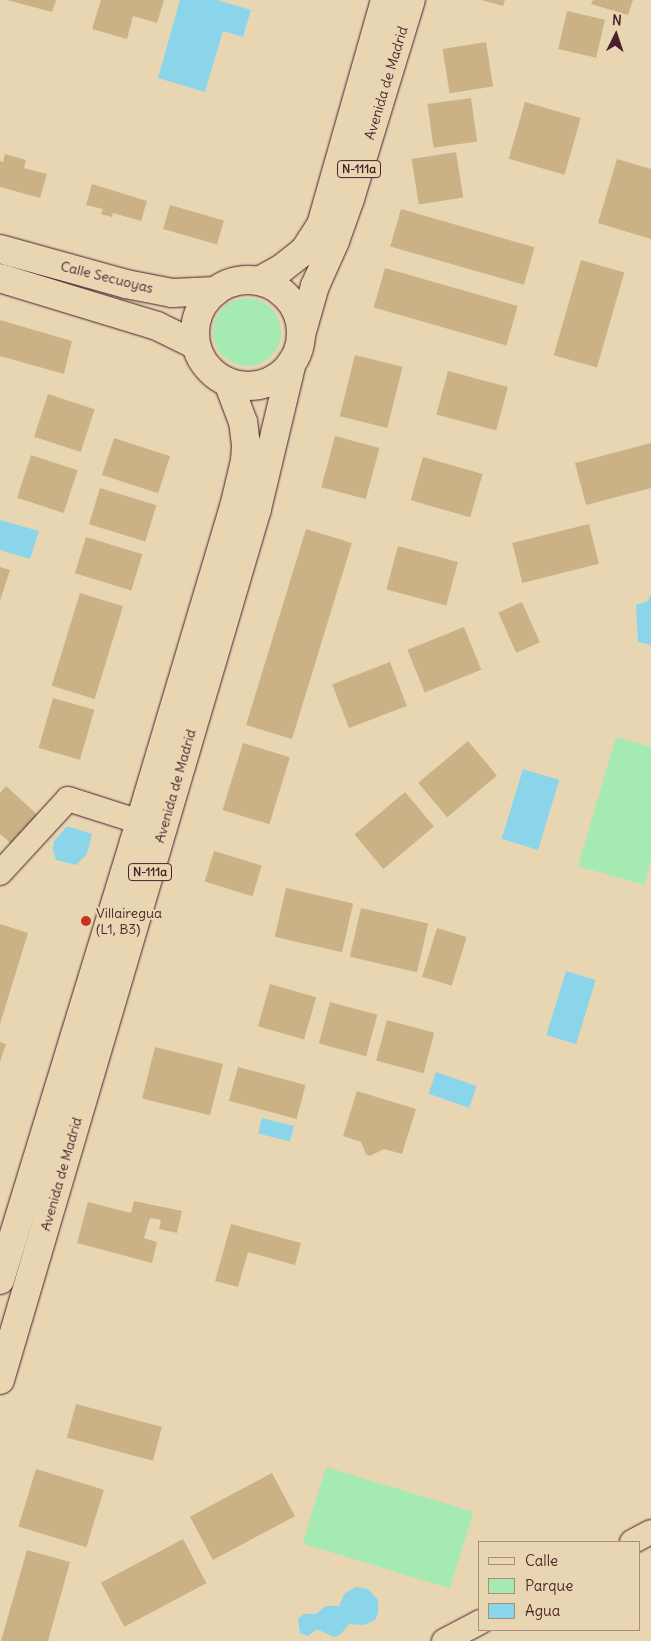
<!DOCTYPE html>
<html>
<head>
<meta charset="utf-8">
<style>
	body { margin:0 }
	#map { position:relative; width:651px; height:1641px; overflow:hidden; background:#e8d6b3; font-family:Delius,sans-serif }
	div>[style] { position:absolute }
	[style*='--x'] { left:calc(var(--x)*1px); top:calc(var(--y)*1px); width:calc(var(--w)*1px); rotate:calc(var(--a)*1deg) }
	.green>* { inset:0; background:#a5e9b3; transform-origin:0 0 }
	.round { border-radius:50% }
	.water>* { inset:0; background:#8bd5eb; transform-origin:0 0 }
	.building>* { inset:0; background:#cbb186; transform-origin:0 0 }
	.roads { filter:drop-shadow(0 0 1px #4a1f2b) drop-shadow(0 0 1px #4a1f2b) }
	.street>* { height:24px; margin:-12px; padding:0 12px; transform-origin:12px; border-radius:12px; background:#e8d6b3 }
	.secondary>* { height:28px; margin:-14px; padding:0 14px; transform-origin:14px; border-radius:14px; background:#e8d6b3 }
	.primary>* { height:28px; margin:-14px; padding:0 14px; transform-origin:14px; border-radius:14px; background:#e8d6b3 }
	.primary>.ring { margin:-14px; padding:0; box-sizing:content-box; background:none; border:28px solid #e8d6b3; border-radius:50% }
	.dots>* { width:14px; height:14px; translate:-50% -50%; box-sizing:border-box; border:2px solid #e8d6b3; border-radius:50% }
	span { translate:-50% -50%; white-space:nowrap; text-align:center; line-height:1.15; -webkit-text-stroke:4px #e8d6b3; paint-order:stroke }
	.shield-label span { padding:1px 4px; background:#e8d6b3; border:1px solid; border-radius:4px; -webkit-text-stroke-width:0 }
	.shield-label { font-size:12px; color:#4a1f2b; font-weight:700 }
	.street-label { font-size:14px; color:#4a1f2b }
	.poi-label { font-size:14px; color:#4a1f2b }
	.left { translate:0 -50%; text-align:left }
	.legend { position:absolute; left:478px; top:1541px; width:162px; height:90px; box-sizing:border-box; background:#e8d6b3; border:1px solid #a98d7d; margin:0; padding:6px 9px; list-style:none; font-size:15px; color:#4a1f2b }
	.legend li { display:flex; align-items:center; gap:10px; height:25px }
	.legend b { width:25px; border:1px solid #a98d7d }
	.north { position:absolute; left:591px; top:10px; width:50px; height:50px; -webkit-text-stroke:4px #e8d6b3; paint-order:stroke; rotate:4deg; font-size:14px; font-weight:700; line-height:20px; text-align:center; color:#4a1f2b }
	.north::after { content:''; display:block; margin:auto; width:18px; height:22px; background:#4a1f2b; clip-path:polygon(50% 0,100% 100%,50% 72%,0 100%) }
</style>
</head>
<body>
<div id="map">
	<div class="green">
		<div class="round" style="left:213px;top:298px;width:68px;height:68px"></div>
		<div style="clip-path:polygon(616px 737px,651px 747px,651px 859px,644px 885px,578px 866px)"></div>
		<div style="left:326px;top:1467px;width:154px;height:80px;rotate:17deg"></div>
	</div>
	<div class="water">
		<div style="clip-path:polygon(180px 0,217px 0,251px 10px,243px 37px,223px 31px,205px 92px,158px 78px)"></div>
		<div style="clip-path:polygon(0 520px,39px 531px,30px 559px,0 550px)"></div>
		<div style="clip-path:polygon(651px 594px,651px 645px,638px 642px,636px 605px,648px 601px)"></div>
		<div style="left:523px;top:769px;width:38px;height:73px;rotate:17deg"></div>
		<div style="clip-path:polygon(67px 826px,92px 834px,87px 854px,76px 865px,56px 860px,53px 850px,54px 841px)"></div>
		<div style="left:566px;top:971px;width:31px;height:67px;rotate:17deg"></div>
		<div style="left:436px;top:1072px;width:43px;height:23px;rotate:19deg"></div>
		<div style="left:262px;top:1118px;width:33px;height:16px;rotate:14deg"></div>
		<div style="clip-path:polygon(356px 1587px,368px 1589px,378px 1600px,378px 1613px,375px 1620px,364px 1625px,349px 1624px,341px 1634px,334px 1637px,319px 1630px,316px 1630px,308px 1636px,300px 1633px,298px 1619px,303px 1614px,316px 1614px,326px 1606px,339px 1606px,345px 1593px)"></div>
	</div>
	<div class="building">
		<div style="clip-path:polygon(7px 0,56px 0,52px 12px)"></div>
		<div style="clip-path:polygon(101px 0,164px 0,157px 23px,133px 16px,127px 39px,92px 29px)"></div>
		<div style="clip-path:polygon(481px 0,505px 0,503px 6px)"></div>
		<div style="clip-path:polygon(593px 0,633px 0,628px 15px,591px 4px)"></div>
		<div style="left:567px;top:11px;width:39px;height:39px;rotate:13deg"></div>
		<div style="left:486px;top:42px;width:45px;height:44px;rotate:81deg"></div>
		<div style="left:471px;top:98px;width:44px;height:44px;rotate:82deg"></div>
		<div style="left:525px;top:102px;width:58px;height:59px;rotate:16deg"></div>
		<div style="left:456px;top:152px;width:46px;height:45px;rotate:81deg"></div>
		<div style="clip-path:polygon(5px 154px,26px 160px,24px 168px,47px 174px,40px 198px,0 187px,0 161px,3px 162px)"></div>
		<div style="clip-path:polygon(617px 159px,651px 169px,651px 239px,598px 223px)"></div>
		<div style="clip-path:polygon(92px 184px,147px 201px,141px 221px,113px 213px,112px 217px,101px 214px,103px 209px,86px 205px)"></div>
		<div style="left:170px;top:205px;width:56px;height:25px;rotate:16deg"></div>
		<div style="left:401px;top:209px;width:139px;height:39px;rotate:16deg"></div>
		<div style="left:581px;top:260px;width:45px;height:99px;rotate:16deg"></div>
		<div style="left:385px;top:268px;width:138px;height:41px;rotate:16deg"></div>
		<div style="clip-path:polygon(0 320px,72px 341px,64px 374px,0 356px)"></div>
		<div style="left:355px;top:355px;width:49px;height:63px;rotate:14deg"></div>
		<div style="left:448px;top:371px;width:62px;height:45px;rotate:15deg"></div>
		<div style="left:48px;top:394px;width:49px;height:45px;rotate:18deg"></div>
		<div style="left:335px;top:436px;width:46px;height:53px;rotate:15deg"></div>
		<div style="left:114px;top:438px;width:59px;height:39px;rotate:18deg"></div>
		<div style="clip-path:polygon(651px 443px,651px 488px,586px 505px,575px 463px)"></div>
		<div style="left:31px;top:455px;width:49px;height:45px;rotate:18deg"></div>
		<div style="left:423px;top:457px;width:62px;height:45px;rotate:16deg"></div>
		<div style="left:100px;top:488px;width:59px;height:38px;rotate:17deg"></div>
		<div style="left:589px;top:524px;width:41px;height:79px;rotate:76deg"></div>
		<div style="left:306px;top:529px;width:48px;height:205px;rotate:17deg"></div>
		<div style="left:86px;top:537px;width:59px;height:38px;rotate:17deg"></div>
		<div style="left:398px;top:546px;width:62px;height:45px;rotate:15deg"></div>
		<div style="clip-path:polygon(0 567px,10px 570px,0 601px)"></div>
		<div style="left:80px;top:593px;width:45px;height:97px;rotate:17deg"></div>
		<div style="left:522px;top:602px;width:44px;height:26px;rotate:66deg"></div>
		<div style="left:464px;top:627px;width:46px;height:61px;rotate:68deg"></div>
		<div style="left:390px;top:662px;width:47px;height:62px;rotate:69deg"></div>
		<div style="left:53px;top:698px;width:43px;height:52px;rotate:16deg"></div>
		<div style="left:468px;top:741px;width:45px;height:65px;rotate:50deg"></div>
		<div style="left:243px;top:743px;width:49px;height:70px;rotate:17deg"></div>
		<div style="clip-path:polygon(6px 786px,41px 818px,15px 847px,0 834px,0 793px)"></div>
		<div style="left:405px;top:792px;width:45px;height:66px;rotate:50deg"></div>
		<div style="left:214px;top:851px;width:50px;height:32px;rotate:17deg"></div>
		<div style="left:286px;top:888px;width:69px;height:50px;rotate:13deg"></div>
		<div style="left:361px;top:908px;width:69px;height:50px;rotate:13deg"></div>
		<div style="clip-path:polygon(0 924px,28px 933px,0 1024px)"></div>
		<div style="left:437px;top:928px;width:31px;height:51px;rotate:17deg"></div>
		<div style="left:270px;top:984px;width:48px;height:44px;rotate:16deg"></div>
		<div style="left:330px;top:1002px;width:49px;height:43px;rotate:15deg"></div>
		<div style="left:387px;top:1020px;width:49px;height:42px;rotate:15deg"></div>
		<div style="clip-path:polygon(0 1042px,6px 1044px,0 1062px)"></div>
		<div style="left:155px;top:1047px;width:70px;height:53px;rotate:14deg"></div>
		<div style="left:238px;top:1067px;width:70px;height:35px;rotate:15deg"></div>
		<div style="clip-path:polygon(357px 1091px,416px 1109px,402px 1154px,384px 1149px,370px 1156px,366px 1154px,361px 1142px,343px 1136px)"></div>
		<div style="clip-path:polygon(134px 1201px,182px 1211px,177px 1233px,159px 1229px,161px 1220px,150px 1218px,144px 1238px,157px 1242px,152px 1263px,77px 1243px,88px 1202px,131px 1213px)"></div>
		<div style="clip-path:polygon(231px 1224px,301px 1243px,295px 1265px,248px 1252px,238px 1287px,215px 1281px)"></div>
		<div style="left:76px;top:1404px;width:89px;height:35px;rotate:15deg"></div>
		<div style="left:36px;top:1469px;width:71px;height:60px;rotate:17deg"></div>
		<div style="left:272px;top:1473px;width:49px;height:93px;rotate:62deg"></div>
		<div style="left:183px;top:1539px;width:50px;height:93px;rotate:62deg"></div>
		<div style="clip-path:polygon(27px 1550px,70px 1562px,48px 1641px,1px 1641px)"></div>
	</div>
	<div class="roads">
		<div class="street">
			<div style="--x:0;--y:873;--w:100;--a:-47.4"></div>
			<div style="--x:68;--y:799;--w:76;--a:17.7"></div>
			<div style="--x:632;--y:1542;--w:21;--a:-28"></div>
			<div style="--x:444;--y:1641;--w:41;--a:-27.8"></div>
		</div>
		<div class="secondary">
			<div style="--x:0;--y:249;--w:131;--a:15.5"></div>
			<div style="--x:126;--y:284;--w:47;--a:11.1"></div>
			<div style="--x:172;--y:293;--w:44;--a:-2.6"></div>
			<div style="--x:0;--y:278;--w:164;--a:17"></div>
			<div style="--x:157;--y:326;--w:43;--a:26"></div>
		</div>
		<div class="primary">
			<div class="ring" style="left:195px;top:280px;width:78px;height:78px"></div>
			<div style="--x:259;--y:281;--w:25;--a:-29"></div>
			<div style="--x:281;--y:269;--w:29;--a:-38"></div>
			<div style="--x:304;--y:251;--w:31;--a:-57"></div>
			<div style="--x:321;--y:225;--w:234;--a:-74.1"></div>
			<div style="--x:301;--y:335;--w:51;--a:-74.1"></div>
			<div style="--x:315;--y:286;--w:49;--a:-66"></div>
			<div style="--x:335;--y:241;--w:45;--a:-70.3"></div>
			<div style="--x:350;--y:199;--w:208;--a:-73"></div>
			<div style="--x:0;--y:1280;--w:458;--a:-73"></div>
			<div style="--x:134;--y:842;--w:350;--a:-73.4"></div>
			<div style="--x:234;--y:507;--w:47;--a:-76.6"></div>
			<div style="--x:245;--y:461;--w:16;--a:-86"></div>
			<div style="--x:246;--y:445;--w:23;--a:-97"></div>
			<div style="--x:243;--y:422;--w:43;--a:-110.6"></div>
			<div style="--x:0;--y:1380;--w:908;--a:-73.56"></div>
			<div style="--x:257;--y:509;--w:151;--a:-76.6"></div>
		</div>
	</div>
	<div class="dots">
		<div style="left:86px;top:921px;background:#c8321e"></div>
	</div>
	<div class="shield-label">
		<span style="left:359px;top:169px">N-111a</span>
		<span style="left:150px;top:872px">N-111a</span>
	</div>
	<div class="street-label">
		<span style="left:386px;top:83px;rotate:-73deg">Avenida de Madrid</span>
		<span style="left:107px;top:277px;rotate:14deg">Calle Secuoyas</span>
		<span style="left:175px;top:786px;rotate:-74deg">Avenida de Madrid</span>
		<span style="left:61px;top:1174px;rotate:-74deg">Avenida de Madrid</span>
	</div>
	<div class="poi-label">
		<span class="left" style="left:96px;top:921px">Villairegua<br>(L1, B3)</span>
	</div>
	<ul class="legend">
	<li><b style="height:6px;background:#e8d6b3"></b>Calle</li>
	<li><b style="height:14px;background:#a5e9b3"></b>Parque</li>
	<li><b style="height:14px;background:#8bd5eb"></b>Agua</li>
	</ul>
	<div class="north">N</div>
</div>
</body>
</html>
